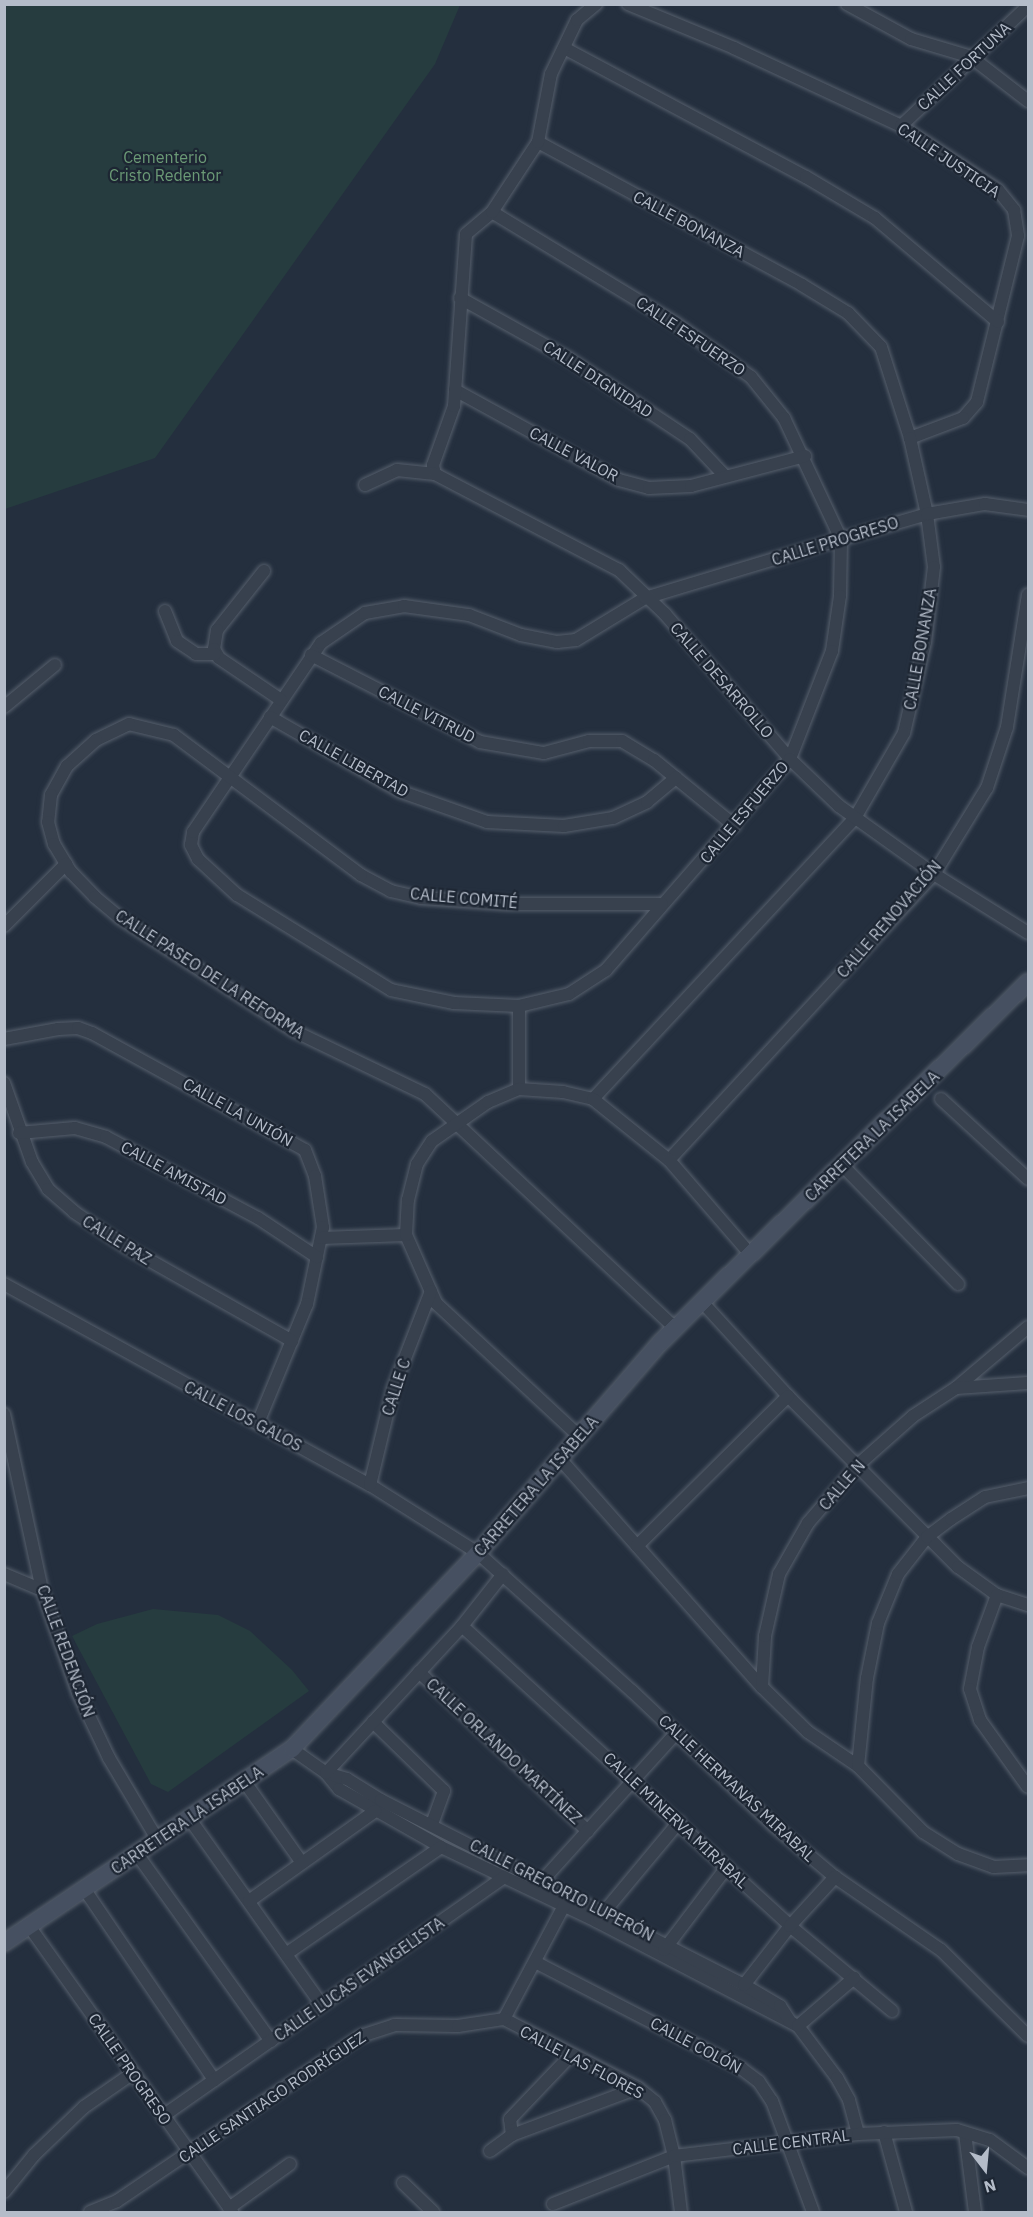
<!DOCTYPE html>
<html>
<head>
<meta charset="utf-8">
<style>
	body { margin:0 }
	#map { position:relative; width:1033px; height:2217px; overflow:hidden; background:#242f3e; font-family:"IBM Plex Sans",sans-serif }
	div>[style] { position:absolute }
	[style*='--x'] { left:calc(var(--x)*1px); top:calc(var(--y)*1px); width:calc(var(--w)*1px); rotate:calc(var(--a)*1deg) }
	.green>* { inset:0; background:#263c3f }
	.roads { filter:drop-shadow(0 0 2px #565f6c) drop-shadow(0 0 2px #565f6c) }
	.street>* { height:12px; margin:-6px; padding:0 6px; transform-origin:6px; border-radius:6px; background:#38414e }
	.secondary>* { height:16px; margin:-8px; padding:0 8px; transform-origin:8px; border-radius:8px; background:#465061 }
	span { translate:-50% -50%; white-space:nowrap; text-align:center; line-height:1.15; -webkit-text-stroke:4.5px #1d2633; paint-order:stroke }
	.street-label { font-size:16px; color:#b4bcc9 }
	.park-label { font-size:16px; color:#6b9a76 }
	.frame { position:absolute; inset:0; border:6px solid #b4bcc9; pointer-events:none }
	.north { position:absolute; left:955px; top:2139px; width:60px; height:60px; -webkit-text-stroke:4px #1d2633; paint-order:stroke; rotate:164deg; font-size:16px; font-weight:700; line-height:24px; text-align:center; color:#b4bcc9 }
	.north::after { content:''; display:block; margin:auto; width:21px; height:27px; background:#b4bcc9; clip-path:polygon(50% 0,100% 100%,50% 72%,0 100%) }
</style>
</head>
<body>
<div id="map">
	<div class="green">
		<div style="clip-path:polygon(4px 5px,460px 5px,435px 64px,155px 458px,5px 509px)"></div>
		<div style="clip-path:polygon(153px 1609px,218px 1615px,250px 1631px,292px 1670px,309px 1691px,168px 1792px,151px 1784px,72px 1636px,97px 1624px)"></div>
	</div>
	<div class="roads">
		<div class="street">
			<div style="--x:628;--y:4;--w:115;--a:22.5"></div>
			<div style="--x:734;--y:48;--w:184;--a:25"></div>
			<div style="--x:901;--y:126;--w:116;--a:33.4"></div>
			<div style="--x:998;--y:190;--w:26;--a:51"></div>
			<div style="--x:1014;--y:210;--w:26;--a:81"></div>
			<div style="--x:1018;--y:236;--w:171;--a:103.9"></div>
			<div style="--x:977;--y:402;--w:21;--a:131"></div>
			<div style="--x:963;--y:418;--w:57;--a:159.3"></div>
			<div style="--x:847;--y:4;--w:73;--a:28.7"></div>
			<div style="--x:911;--y:39;--w:63;--a:16.7"></div>
			<div style="--x:971;--y:57;--w:72;--a:37.7"></div>
			<div style="--x:566;--y:49;--w:272;--a:28.1"></div>
			<div style="--x:806;--y:177;--w:80;--a:30.7"></div>
			<div style="--x:875;--y:218;--w:161;--a:40.2"></div>
			<div style="--x:901;--y:126;--w:175;--a:-43.4"></div>
			<div style="--x:538;--y:142;--w:300;--a:28.4"></div>
			<div style="--x:802;--y:285;--w:54;--a:31.3"></div>
			<div style="--x:848;--y:313;--w:47;--a:45.9"></div>
			<div style="--x:881;--y:347;--w:96;--a:72.3"></div>
			<div style="--x:910;--y:438;--w:78;--a:77.4"></div>
			<div style="--x:927;--y:514;--w:53;--a:82.5"></div>
			<div style="--x:934;--y:567;--w:76;--a:96.8"></div>
			<div style="--x:925;--y:642;--w:93;--a:103"></div>
			<div style="--x:904;--y:733;--w:98;--a:120"></div>
			<div style="--x:855;--y:818;--w:384;--a:133"></div>
			<div style="--x:492;--y:212;--w:214;--a:31.2"></div>
			<div style="--x:675;--y:323;--w:93;--a:35.4"></div>
			<div style="--x:751;--y:377;--w:53;--a:51.2"></div>
			<div style="--x:784;--y:418;--w:134;--a:64.8"></div>
			<div style="--x:841;--y:539;--w:57;--a:91"></div>
			<div style="--x:840;--y:596;--w:56;--a:98.3"></div>
			<div style="--x:832;--y:651;--w:116;--a:111.3"></div>
			<div style="--x:790;--y:759;--w:280;--a:131.1"></div>
			<div style="--x:606;--y:970;--w:44;--a:147"></div>
			<div style="--x:569;--y:994;--w:51;--a:166.5"></div>
			<div style="--x:519;--y:1006;--w:65;--a:-177.4"></div>
			<div style="--x:454;--y:1003;--w:64;--a:-168.3"></div>
			<div style="--x:391;--y:990;--w:181;--a:-148.3"></div>
			<div style="--x:237;--y:895;--w:53;--a:-137.3"></div>
			<div style="--x:198;--y:859;--w:16;--a:-117"></div>
			<div style="--x:191;--y:845;--w:13;--a:-81"></div>
			<div style="--x:193;--y:832;--w:228;--a:-55.9"></div>
			<div style="--x:321;--y:643;--w:53;--a:-34.3"></div>
			<div style="--x:365;--y:613;--w:40;--a:-10"></div>
			<div style="--x:404;--y:606;--w:66;--a:7.9"></div>
			<div style="--x:469;--y:615;--w:56;--a:21"></div>
			<div style="--x:521;--y:635;--w:37;--a:11"></div>
			<div style="--x:557;--y:642;--w:19;--a:-6"></div>
			<div style="--x:576;--y:640;--w:81;--a:-31.3"></div>
			<div style="--x:645;--y:598;--w:205;--a:-16.8"></div>
			<div style="--x:841;--y:539;--w:90;--a:-16.2"></div>
			<div style="--x:927;--y:514;--w:59;--a:-9.8"></div>
			<div style="--x:985;--y:504;--w:43;--a:7.9"></div>
			<div style="--x:460;--y:298;--w:124;--a:29.1"></div>
			<div style="--x:568;--y:358;--w:146;--a:33.6"></div>
			<div style="--x:690;--y:439;--w:51;--a:46.6"></div>
			<div style="--x:455;--y:390;--w:187;--a:28.8"></div>
			<div style="--x:619;--y:480;--w:31;--a:15"></div>
			<div style="--x:649;--y:488;--w:42;--a:-2.7"></div>
			<div style="--x:691;--y:486;--w:118;--a:-14.7"></div>
			<div style="--x:435;--y:474;--w:9;--a:-103"></div>
			<div style="--x:433;--y:465;--w:63;--a:-70.4"></div>
			<div style="--x:454;--y:406;--w:172;--a:-86"></div>
			<div style="--x:466;--y:234;--w:34;--a:-40"></div>
			<div style="--x:492;--y:212;--w:84;--a:-56.7"></div>
			<div style="--x:538;--y:142;--w:69;--a:-79.2"></div>
			<div style="--x:551;--y:74;--w:60;--a:-64.3"></div>
			<div style="--x:577;--y:20;--w:25;--a:-40"></div>
			<div style="--x:365;--y:485;--w:35;--a:-25"></div>
			<div style="--x:397;--y:470;--w:38;--a:6"></div>
			<div style="--x:435;--y:474;--w:208;--a:27.6"></div>
			<div style="--x:619;--y:570;--w:64;--a:43.7"></div>
			<div style="--x:665;--y:614;--w:191;--a:49.2"></div>
			<div style="--x:790;--y:759;--w:68;--a:43.8"></div>
			<div style="--x:839;--y:806;--w:117;--a:35.6"></div>
			<div style="--x:934;--y:874;--w:111;--a:32.1"></div>
			<div style="--x:264;--y:571;--w:75;--a:128.5"></div>
			<div style="--x:217;--y:630;--w:19;--a:99"></div>
			<div style="--x:214;--y:649;--w:10;--a:61"></div>
			<div style="--x:219;--y:658;--w:75;--a:34.1"></div>
			<div style="--x:165;--y:611;--w:32;--a:68"></div>
			<div style="--x:177;--y:641;--w:23;--a:34"></div>
			<div style="--x:196;--y:654;--w:19;--a:0"></div>
			<div style="--x:311;--y:655;--w:190;--a:27.2"></div>
			<div style="--x:480;--y:742;--w:65;--a:9.8"></div>
			<div style="--x:544;--y:753;--w:47;--a:-14.9"></div>
			<div style="--x:589;--y:741;--w:33;--a:0"></div>
			<div style="--x:622;--y:741;--w:37;--a:31"></div>
			<div style="--x:654;--y:760;--w:104;--a:39.2"></div>
			<div style="--x:4;--y:707;--w:66;--a:-39.5"></div>
			<div style="--x:270;--y:717;--w:149;--a:29.8"></div>
			<div style="--x:399;--y:791;--w:93;--a:19.4"></div>
			<div style="--x:487;--y:822;--w:77;--a:3"></div>
			<div style="--x:564;--y:826;--w:50;--a:-9.3"></div>
			<div style="--x:613;--y:818;--w:38;--a:-25"></div>
			<div style="--x:647;--y:802;--w:38;--a:-40"></div>
			<div style="--x:662;--y:904;--w:154;--a:180"></div>
			<div style="--x:508;--y:904;--w:87;--a:-176.1"></div>
			<div style="--x:421;--y:898;--w:31;--a:-167"></div>
			<div style="--x:391;--y:891;--w:34;--a:-152"></div>
			<div style="--x:361;--y:875;--w:234;--a:-143.2"></div>
			<div style="--x:174;--y:735;--w:46;--a:-166.3"></div>
			<div style="--x:129;--y:724;--w:37;--a:154"></div>
			<div style="--x:96;--y:740;--w:39;--a:138"></div>
			<div style="--x:67;--y:766;--w:33;--a:119"></div>
			<div style="--x:51;--y:795;--w:27;--a:96"></div>
			<div style="--x:48;--y:822;--w:23;--a:75"></div>
			<div style="--x:54;--y:844;--w:33;--a:59"></div>
			<div style="--x:71;--y:872;--w:35;--a:46"></div>
			<div style="--x:95;--y:897;--w:33;--a:40"></div>
			<div style="--x:120;--y:918;--w:207;--a:33"></div>
			<div style="--x:294;--y:1031;--w:145;--a:25.7"></div>
			<div style="--x:425;--y:1094;--w:344;--a:43.1"></div>
			<div style="--x:4;--y:926;--w:88;--a:-45"></div>
			<div style="--x:519;--y:1006;--w:83;--a:90"></div>
			<div style="--x:4;--y:1039;--w:55;--a:-10.5"></div>
			<div style="--x:58;--y:1029;--w:20;--a:-3"></div>
			<div style="--x:78;--y:1028;--w:15;--a:20"></div>
			<div style="--x:92;--y:1033;--w:243;--a:28.8"></div>
			<div style="--x:305;--y:1150;--w:28;--a:69"></div>
			<div style="--x:315;--y:1176;--w:52;--a:81.1"></div>
			<div style="--x:323;--y:1227;--w:79;--a:101.7"></div>
			<div style="--x:307;--y:1304;--w:129;--a:112.4"></div>
			<div style="--x:4;--y:1083;--w:84;--a:70.5"></div>
			<div style="--x:32;--y:1162;--w:31;--a:59"></div>
			<div style="--x:48;--y:1189;--w:35;--a:41"></div>
			<div style="--x:74;--y:1212;--w:63;--a:33.9"></div>
			<div style="--x:126;--y:1247;--w:191;--a:29.5"></div>
			<div style="--x:941;--y:1099;--w:118;--a:42.6"></div>
			<div style="--x:19;--y:1133;--w:56;--a:-5.1"></div>
			<div style="--x:75;--y:1128;--w:32;--a:16"></div>
			<div style="--x:106;--y:1137;--w:172;--a:28.1"></div>
			<div style="--x:258;--y:1218;--w:71;--a:33.5"></div>
			<div style="--x:669;--y:1160;--w:390;--a:-47.2"></div>
			<div style="--x:934;--y:874;--w:101;--a:-58.4"></div>
			<div style="--x:987;--y:788;--w:64;--a:-71.8"></div>
			<div style="--x:1007;--y:727;--w:134;--a:-81"></div>
			<div style="--x:843;--y:1166;--w:165;--a:45.7"></div>
			<div style="--x:321;--y:1238;--w:85;--a:-2"></div>
			<div style="--x:4;--y:1284;--w:418;--a:28.8"></div>
			<div style="--x:370;--y:1485;--w:128;--a:32.2"></div>
			<div style="--x:478;--y:1553;--w:207;--a:41.9"></div>
			<div style="--x:632;--y:1691;--w:195;--a:43.5"></div>
			<div style="--x:773;--y:1825;--w:81;--a:40"></div>
			<div style="--x:835;--y:1877;--w:129;--a:34.6"></div>
			<div style="--x:941;--y:1950;--w:122;--a:44.7"></div>
			<div style="--x:703;--y:1303;--w:126;--a:47.6"></div>
			<div style="--x:788;--y:1396;--w:241;--a:45.2"></div>
			<div style="--x:958;--y:1567;--w:48;--a:35.7"></div>
			<div style="--x:997;--y:1595;--w:33;--a:18"></div>
			<div style="--x:957;--y:1387;--w:93;--a:-40.2"></div>
			<div style="--x:4;--y:1414;--w:180;--a:77.8"></div>
			<div style="--x:42;--y:1590;--w:109;--a:70.7"></div>
			<div style="--x:78;--y:1693;--w:72;--a:64.5"></div>
			<div style="--x:109;--y:1758;--w:94;--a:59.3"></div>
			<div style="--x:580;--y:1437;--w:197;--a:-137.1"></div>
			<div style="--x:436;--y:1303;--w:74;--a:-113.8"></div>
			<div style="--x:406;--y:1235;--w:35;--a:-87"></div>
			<div style="--x:408;--y:1200;--w:37;--a:-76"></div>
			<div style="--x:417;--y:1164;--w:27;--a:-57"></div>
			<div style="--x:432;--y:1141;--w:68;--a:-34.9"></div>
			<div style="--x:488;--y:1102;--w:34;--a:-23"></div>
			<div style="--x:519;--y:1089;--w:44;--a:3.9"></div>
			<div style="--x:563;--y:1092;--w:31;--a:13"></div>
			<div style="--x:593;--y:1099;--w:97;--a:38.8"></div>
			<div style="--x:669;--y:1160;--w:124;--a:49.2"></div>
			<div style="--x:561;--y:1460;--w:303;--a:48.5"></div>
			<div style="--x:762;--y:1687;--w:64;--a:44.4"></div>
			<div style="--x:808;--y:1732;--w:60;--a:34.2"></div>
			<div style="--x:858;--y:1766;--w:93;--a:45.4"></div>
			<div style="--x:923;--y:1832;--w:41;--a:32.2"></div>
			<div style="--x:958;--y:1854;--w:38;--a:20"></div>
			<div style="--x:994;--y:1867;--w:34;--a:-3"></div>
			<div style="--x:370;--y:1485;--w:99;--a:-76.5"></div>
			<div style="--x:393;--y:1389;--w:105;--a:-68.8"></div>
			<div style="--x:637;--y:1546;--w:213;--a:-44.8"></div>
			<div style="--x:4;--y:1574;--w:41;--a:22.8"></div>
			<div style="--x:997;--y:1595;--w:55;--a:110.1"></div>
			<div style="--x:978;--y:1647;--w:43;--a:100.8"></div>
			<div style="--x:970;--y:1689;--w:33;--a:72"></div>
			<div style="--x:980;--y:1720;--w:82;--a:54.4"></div>
			<div style="--x:462;--y:1626;--w:445;--a:42.4"></div>
			<div style="--x:790;--y:1926;--w:133;--a:39.8"></div>
			<div style="--x:419;--y:1672;--w:232;--a:43.3"></div>
			<div style="--x:762;--y:1687;--w:51;--a:-86.6"></div>
			<div style="--x:765;--y:1636;--w:64;--a:-77.3"></div>
			<div style="--x:779;--y:1574;--w:59;--a:-60.4"></div>
			<div style="--x:808;--y:1523;--w:78;--a:-49.2"></div>
			<div style="--x:859;--y:1464;--w:72;--a:-41.6"></div>
			<div style="--x:913;--y:1416;--w:51;--a:-33.1"></div>
			<div style="--x:956;--y:1388;--w:72;--a:-4"></div>
			<div style="--x:373;--y:1722;--w:99;--a:44.2"></div>
			<div style="--x:444;--y:1791;--w:35;--a:110"></div>
			<div style="--x:292;--y:1749;--w:42;--a:35.2"></div>
			<div style="--x:326;--y:1773;--w:21;--a:51"></div>
			<div style="--x:339;--y:1789;--w:117;--a:29.6"></div>
			<div style="--x:441;--y:1847;--w:172;--a:25.5"></div>
			<div style="--x:596;--y:1921;--w:228;--a:27.5"></div>
			<div style="--x:798;--y:2026;--w:65;--a:53.1"></div>
			<div style="--x:837;--y:2078;--w:25;--a:61"></div>
			<div style="--x:849;--y:2100;--w:35;--a:75"></div>
			<div style="--x:858;--y:1766;--w:88;--a:-84.2"></div>
			<div style="--x:867;--y:1678;--w:56;--a:-78.7"></div>
			<div style="--x:878;--y:1623;--w:53;--a:-67.8"></div>
			<div style="--x:898;--y:1574;--w:47;--a:-51.9"></div>
			<div style="--x:927;--y:1537;--w:30;--a:-37"></div>
			<div style="--x:951;--y:1519;--w:40;--a:-32.9"></div>
			<div style="--x:985;--y:1497;--w:44;--a:-11.8"></div>
			<div style="--x:326;--y:1773;--w:22;--a:16"></div>
			<div style="--x:347;--y:1779;--w:40;--a:32"></div>
			<div style="--x:381;--y:1800;--w:407;--a:27"></div>
			<div style="--x:744;--y:1985;--w:42;--a:30.3"></div>
			<div style="--x:780;--y:2006;--w:17;--a:57"></div>
			<div style="--x:326;--y:1773;--w:200;--a:-47.2"></div>
			<div style="--x:462;--y:1626;--w:66;--a:-51.7"></div>
			<div style="--x:244;--y:1781;--w:100;--a:54.7"></div>
			<div style="--x:189;--y:1818;--w:229;--a:54.6"></div>
			<div style="--x:137;--y:1854;--w:230;--a:54.4"></div>
			<div style="--x:542;--y:1881;--w:200;--a:-47.8"></div>
			<div style="--x:85;--y:1890;--w:230;--a:55.8"></div>
			<div style="--x:249;--y:1901;--w:155;--a:-35.5"></div>
			<div style="--x:599;--y:1918;--w:125;--a:-50.2"></div>
			<div style="--x:29;--y:1926;--w:351;--a:54.6"></div>
			<div style="--x:664;--y:1950;--w:104;--a:-52.8"></div>
			<div style="--x:286;--y:1954;--w:188;--a:-34.6"></div>
			<div style="--x:537;--y:1963;--w:231;--a:27.3"></div>
			<div style="--x:742;--y:2069;--w:21;--a:37"></div>
			<div style="--x:759;--y:2082;--w:23;--a:56"></div>
			<div style="--x:772;--y:2101;--w:118;--a:69.7"></div>
			<div style="--x:744;--y:1985;--w:75;--a:-52.1"></div>
			<div style="--x:790;--y:1926;--w:67;--a:-47.4"></div>
			<div style="--x:504;--y:2019;--w:151;--a:27.2"></div>
			<div style="--x:638;--y:2088;--w:22;--a:39"></div>
			<div style="--x:655;--y:2102;--w:21;--a:61"></div>
			<div style="--x:665;--y:2120;--w:37;--a:76"></div>
			<div style="--x:674;--y:2156;--w:56;--a:82.9"></div>
			<div style="--x:504;--y:2019;--w:135;--a:-62.1"></div>
			<div style="--x:798;--y:2026;--w:74;--a:-40.6"></div>
			<div style="--x:163;--y:2116;--w:416;--a:-35"></div>
			<div style="--x:884;--y:2132;--w:83;--a:74.6"></div>
			<div style="--x:965;--y:2133;--w:80;--a:82.8"></div>
			<div style="--x:512;--y:2135;--w:16;--a:-97"></div>
			<div style="--x:510;--y:2119;--w:88;--a:-46.4"></div>
			<div style="--x:490;--y:2151;--w:27;--a:-36"></div>
			<div style="--x:512;--y:2135;--w:134;--a:-20.5"></div>
			<div style="--x:403;--y:2183;--w:42;--a:44"></div>
			<div style="--x:4;--y:2192;--w:48;--a:-51"></div>
			<div style="--x:34;--y:2155;--w:69;--a:-43.8"></div>
			<div style="--x:84;--y:2107;--w:60;--a:-34.8"></div>
			<div style="--x:553;--y:2204;--w:130;--a:-21.6"></div>
			<div style="--x:674;--y:2156;--w:185;--a:-6.8"></div>
			<div style="--x:858;--y:2134;--w:99;--a:-2.3"></div>
			<div style="--x:957;--y:2130;--w:34;--a:17"></div>
			<div style="--x:990;--y:2140;--w:47;--a:36.4"></div>
			<div style="--x:229;--y:2208;--w:75;--a:-35.8"></div>
			<div style="--x:90;--y:2212;--w:29;--a:-22"></div>
			<div style="--x:117;--y:2201;--w:295;--a:-34.1"></div>
			<div style="--x:361;--y:2036;--w:35;--a:-18"></div>
			<div style="--x:394;--y:2025;--w:64;--a:0.9"></div>
			<div style="--x:458;--y:2026;--w:47;--a:-8.7"></div>
		</div>
		<div class="secondary">
			<div style="--x:4;--y:1943;--w:347;--a:-34"></div>
			<div style="--x:292;--y:1749;--w:270;--a:-46.5"></div>
			<div style="--x:478;--y:1553;--w:279;--a:-49.1"></div>
			<div style="--x:661;--y:1342;--w:514;--a:-44.45"></div>
		</div>
	</div>
	<div class="street-label">
		<span style="left:964px;top:66px;rotate:-43deg">CALLE FORTUNA</span>
		<span style="left:949px;top:160px;rotate:34deg">CALLE JUSTICIA</span>
		<span style="left:689px;top:224px;rotate:28deg">CALLE BONANZA</span>
		<span style="left:691px;top:336px;rotate:34deg">CALLE ESFUERZO</span>
		<span style="left:598px;top:379px;rotate:33deg">CALLE DIGNIDAD</span>
		<span style="left:574px;top:454px;rotate:28deg">CALLE VALOR</span>
		<span style="left:835px;top:541px;rotate:-17deg">CALLE PROGRESO</span>
		<span style="left:920px;top:649px;rotate:-80deg">CALLE BONANZA</span>
		<span style="left:722px;top:680px;rotate:49deg">CALLE DESARROLLO</span>
		<span style="left:427px;top:714px;rotate:27deg">CALLE VITRUD</span>
		<span style="left:354px;top:763px;rotate:29deg">CALLE LIBERTAD</span>
		<span style="left:744px;top:812px;rotate:-50deg">CALLE ESFUERZO</span>
		<span style="left:464px;top:898px;rotate:5deg">CALLE COMITÉ</span>
		<span style="left:889px;top:919px;rotate:-49deg">CALLE RENOVACIÓN</span>
		<span style="left:210px;top:974px;rotate:33deg">CALLE PASEO DE LA REFORMA</span>
		<span style="left:238px;top:1112px;rotate:29deg">CALLE LA UNIÓN</span>
		<span style="left:872px;top:1136px;rotate:-44deg">CARRETERA LA ISABELA</span>
		<span style="left:174px;top:1173px;rotate:28deg">CALLE AMISTAD</span>
		<span style="left:117px;top:1240px;rotate:32deg">CALLE PAZ</span>
		<span style="left:396px;top:1387px;rotate:-72deg">CALLE C</span>
		<span style="left:243px;top:1416px;rotate:28deg">CALLE LOS GALOS</span>
		<span style="left:842px;top:1485px;rotate:-49deg">CALLE N</span>
		<span style="left:536px;top:1486px;rotate:-49deg">CARRETERA LA ISABELA</span>
		<span style="left:66px;top:1651px;rotate:70deg">CALLE REDENCIÓN</span>
		<span style="left:504px;top:1751px;rotate:43deg">CALLE ORLANDO MARTÍNEZ</span>
		<span style="left:737px;top:1788px;rotate:43deg">CALLE HERMANAS MIRABAL</span>
		<span style="left:187px;top:1820px;rotate:-34deg">CARRETERA LA ISABELA</span>
		<span style="left:676px;top:1820px;rotate:43deg">CALLE MINERVA MIRABAL</span>
		<span style="left:562px;top:1890px;rotate:27deg">CALLE GREGORIO LUPERÓN</span>
		<span style="left:359px;top:1979px;rotate:-35deg">CALLE LUCAS EVANGELISTA</span>
		<span style="left:696px;top:2045px;rotate:28deg">CALLE COLÓN</span>
		<span style="left:582px;top:2062px;rotate:28deg">CALLE LAS FLORES</span>
		<span style="left:130px;top:2069px;rotate:55deg">CALLE PROGRESO</span>
		<span style="left:272px;top:2097px;rotate:-34deg">CALLE SANTIAGO RODRÍGUEZ</span>
		<span style="left:791px;top:2142px;rotate:-7deg">CALLE CENTRAL</span>
	</div>
	<div class="park-label">
		<span style="left:165px;top:166px">Cementerio<br>Cristo Redentor</span>
	</div>
	<div class="frame"></div>
	<div class="north">N</div>
</div>
</body>
</html>
